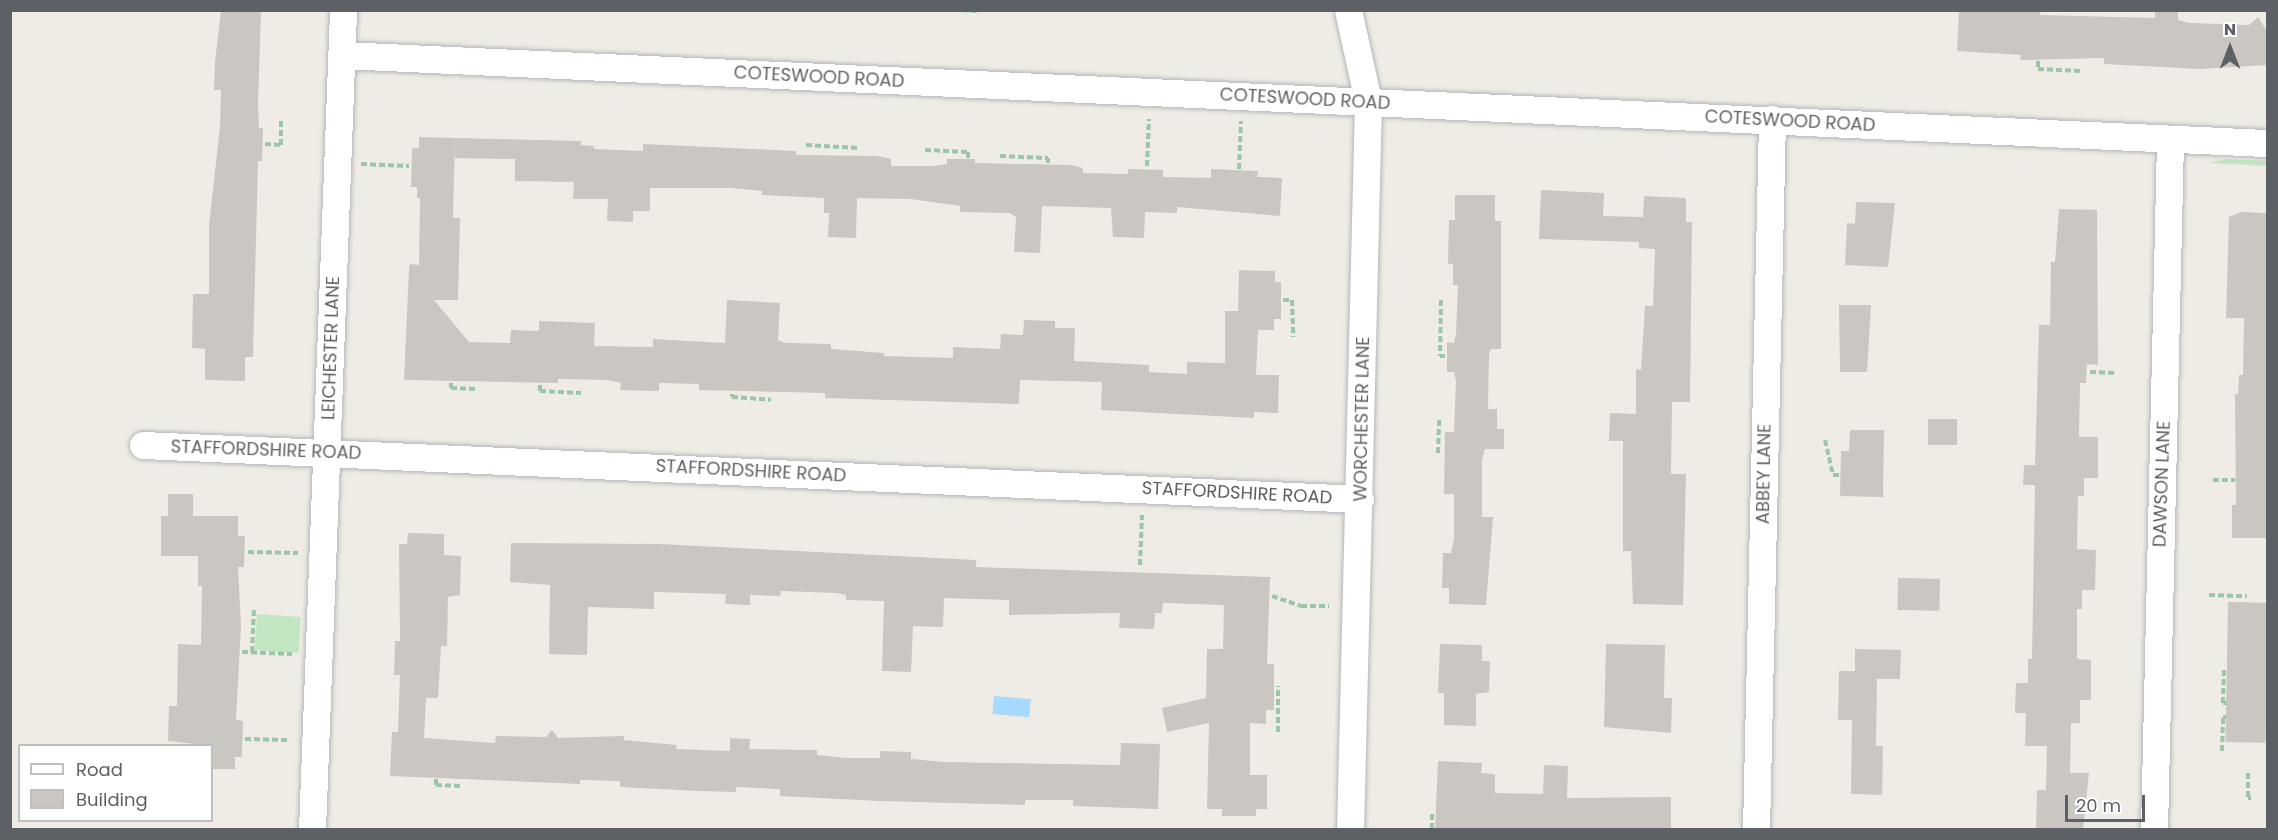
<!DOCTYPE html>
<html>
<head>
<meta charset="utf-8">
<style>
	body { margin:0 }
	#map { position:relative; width:2278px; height:840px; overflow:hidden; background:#efece5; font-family:Poppins,sans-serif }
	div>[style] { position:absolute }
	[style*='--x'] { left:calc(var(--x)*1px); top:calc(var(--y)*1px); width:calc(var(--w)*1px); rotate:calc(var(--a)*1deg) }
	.green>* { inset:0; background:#c3e6c2; transform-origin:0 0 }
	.water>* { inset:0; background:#a6dafe; transform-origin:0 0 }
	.building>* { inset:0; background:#cac7c2; transform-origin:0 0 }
	.path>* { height:4px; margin-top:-2px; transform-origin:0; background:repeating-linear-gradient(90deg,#9bc7a6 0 6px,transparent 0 9px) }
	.roads { filter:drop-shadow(0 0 2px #b2b6ba) drop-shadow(0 0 2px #b2b6ba) }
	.street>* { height:27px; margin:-13.5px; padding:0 13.5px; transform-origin:13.5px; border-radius:13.5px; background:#fff }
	span { translate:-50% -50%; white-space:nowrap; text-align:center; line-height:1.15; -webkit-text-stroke:4.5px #fff; paint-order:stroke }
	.street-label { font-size:18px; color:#5d6165 }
	.frame { position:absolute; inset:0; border:12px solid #5d6165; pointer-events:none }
	.legend { position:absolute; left:18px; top:744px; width:195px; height:78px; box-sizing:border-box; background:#fff; border:2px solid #bec0c1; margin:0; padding:8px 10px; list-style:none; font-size:18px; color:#5d6165 }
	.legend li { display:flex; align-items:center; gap:12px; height:30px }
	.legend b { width:30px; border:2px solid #bec0c1 }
	.north { position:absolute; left:2200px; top:18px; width:60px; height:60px; -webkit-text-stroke:4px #fff; paint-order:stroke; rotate:0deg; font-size:16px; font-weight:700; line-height:24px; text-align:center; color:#5d6165 }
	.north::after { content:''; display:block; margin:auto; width:21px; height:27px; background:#5d6165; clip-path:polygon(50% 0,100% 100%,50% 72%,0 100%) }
	.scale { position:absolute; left:2065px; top:795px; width:80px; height:27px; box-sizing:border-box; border:3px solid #5d6165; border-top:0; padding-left:8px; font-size:18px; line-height:21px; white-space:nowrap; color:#5d6165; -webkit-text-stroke:4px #fff; paint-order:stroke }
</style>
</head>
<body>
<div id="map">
	<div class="green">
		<div style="clip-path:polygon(2225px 159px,2267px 161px,2267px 166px,2209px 163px)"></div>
		<div style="left:257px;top:614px;width:44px;height:36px;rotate:4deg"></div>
	</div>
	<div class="water">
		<div style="left:994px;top:696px;width:37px;height:18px;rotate:5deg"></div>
	</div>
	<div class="building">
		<div style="clip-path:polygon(221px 10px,261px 10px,258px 105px,259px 128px,263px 128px,262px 161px,258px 161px,253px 357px,245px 357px,245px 381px,205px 380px,205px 349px,192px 348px,193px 294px,209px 294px,209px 225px,220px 126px,221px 90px,214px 90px,215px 62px)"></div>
		<div style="clip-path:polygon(1959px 10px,2040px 10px,2040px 15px,2155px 18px,2155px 10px,2178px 10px,2178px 20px,2190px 23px,2249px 25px,2258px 17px,2268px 33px,2268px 65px,2200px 69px,2104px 64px,2104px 58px,2020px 60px,2021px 55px,1957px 51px)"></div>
		<div style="clip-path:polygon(419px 137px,455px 138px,453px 218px,460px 218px,458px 300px,434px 300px,469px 342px,510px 343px,511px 330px,539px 331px,539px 321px,595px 323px,594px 346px,653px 347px,653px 339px,725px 343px,727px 300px,780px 303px,778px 340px,786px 343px,831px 344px,831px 349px,884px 353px,884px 356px,953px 358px,953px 347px,1000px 349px,1001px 334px,1023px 335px,1024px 320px,1055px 321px,1055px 328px,1075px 328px,1074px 361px,1149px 365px,1149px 372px,1187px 374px,1187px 362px,1225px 363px,1225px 311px,1238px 311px,1239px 270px,1275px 271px,1275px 282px,1281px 282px,1281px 319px,1274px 319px,1274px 330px,1258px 330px,1256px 375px,1279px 375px,1278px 413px,1254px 412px,1254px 418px,1101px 410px,1102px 382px,1020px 380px,1019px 404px,825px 398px,825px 393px,699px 390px,699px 384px,659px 383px,659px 391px,620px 390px,621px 383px,608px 380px,558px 379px,558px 383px,404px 380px,409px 269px,410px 264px,419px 265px,420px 198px,417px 198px,417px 187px,411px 187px,412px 148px,419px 148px)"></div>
		<div style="clip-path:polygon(455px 138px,581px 141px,581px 145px,594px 146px,594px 149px,643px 151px,643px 144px,796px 151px,796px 155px,878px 156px,891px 159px,891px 166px,934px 166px,947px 164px,947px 159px,975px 159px,975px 163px,1071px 165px,1083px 168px,1083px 173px,1128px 174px,1128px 169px,1163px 170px,1163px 177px,1211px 178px,1211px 169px,1258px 171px,1257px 177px,1282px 178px,1280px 216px,1177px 207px,1177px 213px,1145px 212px,1144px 238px,1113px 237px,1111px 208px,1042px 206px,1040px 253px,1014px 252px,1016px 217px,1010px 213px,960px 212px,960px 206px,911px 199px,857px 198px,856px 238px,828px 237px,829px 213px,824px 213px,824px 198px,762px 195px,762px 191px,732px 188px,650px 188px,650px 211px,633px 211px,633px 222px,607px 221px,608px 199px,573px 199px,574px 182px,515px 181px,515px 159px,455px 158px)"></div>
		<div style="clip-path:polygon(1541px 190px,1604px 193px,1603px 216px,1643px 217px,1644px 196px,1686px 198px,1686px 222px,1692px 222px,1690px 402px,1672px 402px,1671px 474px,1686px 474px,1683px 605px,1633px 604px,1631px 551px,1623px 551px,1623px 441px,1609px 441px,1610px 413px,1636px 414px,1636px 369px,1641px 370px,1645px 306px,1653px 306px,1655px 249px,1639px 248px,1639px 242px,1539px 239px)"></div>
		<div style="clip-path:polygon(1455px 195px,1495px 195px,1495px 221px,1501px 221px,1501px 349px,1491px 349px,1489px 354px,1488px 409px,1497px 409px,1497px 429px,1504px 429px,1504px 449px,1485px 449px,1482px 460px,1482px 517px,1493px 517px,1486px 605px,1449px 604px,1449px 588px,1442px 588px,1443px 553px,1451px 553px,1454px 539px,1454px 494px,1444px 494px,1445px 432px,1454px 432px,1456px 381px,1454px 372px,1447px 372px,1447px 342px,1454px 343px,1456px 333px,1458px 285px,1453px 285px,1453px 264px,1448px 264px,1449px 220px,1455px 220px)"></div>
		<div style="clip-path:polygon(1856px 202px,1895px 203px,1888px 267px,1845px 265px,1847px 223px,1855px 224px)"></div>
		<div style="clip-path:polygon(2059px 209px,2097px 210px,2098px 365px,2087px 364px,2086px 383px,2080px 383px,2079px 437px,2098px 437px,2098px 478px,2084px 478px,2084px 496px,2078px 496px,2077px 549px,2096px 550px,2095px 590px,2082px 590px,2082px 609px,2077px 609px,2077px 659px,2091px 660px,2091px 700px,2080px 700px,2080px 723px,2071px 723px,2070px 773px,2089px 773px,2083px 830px,2036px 830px,2037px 790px,2046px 790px,2047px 746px,2025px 746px,2026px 713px,2015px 713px,2016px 683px,2028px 683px,2028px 659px,2032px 659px,2035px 485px,2023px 485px,2024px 465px,2035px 465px,2039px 325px,2050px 325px,2051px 262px,2055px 262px)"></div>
		<div style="clip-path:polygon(2241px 212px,2268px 213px,2268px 538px,2232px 538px,2232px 505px,2236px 505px,2235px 394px,2238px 394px,2239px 375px,2243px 375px,2244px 318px,2226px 318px,2229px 217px)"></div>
		<div style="clip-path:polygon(1839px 305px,1871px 305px,1867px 372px,1840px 372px)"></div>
		<div style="left:1928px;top:419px;width:29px;height:26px"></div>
		<div style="clip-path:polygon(1850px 430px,1884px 430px,1883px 497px,1840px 496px,1841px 451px,1849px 451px)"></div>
		<div style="clip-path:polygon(168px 494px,193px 494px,193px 516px,238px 516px,238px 536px,245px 536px,244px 567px,238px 567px,241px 626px,236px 720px,243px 721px,242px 757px,235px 757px,235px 769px,212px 769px,212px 746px,168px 741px,169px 706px,177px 706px,178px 644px,201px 645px,202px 586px,198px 586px,198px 556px,161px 556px,161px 516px,168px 516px)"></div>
		<div style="clip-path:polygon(408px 533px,444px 534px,444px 555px,461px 556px,460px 595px,448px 597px,447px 646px,441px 646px,438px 698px,426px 698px,424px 738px,495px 743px,496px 736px,546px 737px,552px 730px,558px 738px,624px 736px,624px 740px,677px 745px,676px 749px,730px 751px,730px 738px,750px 739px,749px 749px,817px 750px,817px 755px,846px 758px,880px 758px,880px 751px,911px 752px,911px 759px,944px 762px,1120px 765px,1121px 743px,1160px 744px,1158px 809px,1073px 806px,1073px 800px,1025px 800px,1025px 805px,879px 801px,780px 796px,780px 789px,736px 787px,736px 792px,699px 791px,620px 787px,620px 781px,580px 780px,580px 784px,390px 776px,392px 732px,398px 732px,400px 675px,394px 675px,395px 641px,400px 641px,399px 544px,407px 544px)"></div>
		<div style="clip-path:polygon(511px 543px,659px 544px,976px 560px,976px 567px,1270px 577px,1267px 664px,1274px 664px,1274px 710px,1266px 710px,1266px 724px,1250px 723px,1250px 775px,1267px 775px,1267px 809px,1256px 809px,1256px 816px,1222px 816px,1222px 809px,1207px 809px,1209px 723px,1167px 732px,1162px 708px,1206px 698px,1207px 649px,1223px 649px,1224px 605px,1163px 603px,1162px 613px,1155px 613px,1154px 629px,1119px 628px,1120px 613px,1009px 615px,1009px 600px,944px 598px,943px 627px,913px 626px,911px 672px,882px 671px,884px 601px,846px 600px,846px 595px,837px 593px,781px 591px,780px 596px,750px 595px,750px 605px,725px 604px,726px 594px,654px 592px,654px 609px,588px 607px,587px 655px,549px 654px,550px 585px,510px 582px)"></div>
		<div style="left:1898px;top:578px;width:42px;height:32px;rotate:1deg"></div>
		<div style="left:2228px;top:602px;width:40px;height:140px;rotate:1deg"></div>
		<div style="clip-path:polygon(1440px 644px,1482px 645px,1482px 661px,1490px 661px,1489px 692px,1476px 694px,1476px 726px,1444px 725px,1444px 693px,1438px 693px)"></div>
		<div style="clip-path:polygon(1606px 644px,1665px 645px,1664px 698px,1672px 698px,1671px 733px,1604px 727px)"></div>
		<div style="clip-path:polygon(1855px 649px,1901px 650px,1900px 679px,1877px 679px,1876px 746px,1883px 746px,1882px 795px,1851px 794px,1852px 720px,1838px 720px,1839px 671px,1855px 671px)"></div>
		<div style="clip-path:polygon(1438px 761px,1482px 763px,1481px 773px,1495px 774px,1495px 793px,1543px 794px,1544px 765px,1568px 766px,1567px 798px,1671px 797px,1671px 830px,1435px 830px)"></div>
	</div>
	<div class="path">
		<div style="--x:962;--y:10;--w:15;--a:4"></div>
		<div style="--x:2038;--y:61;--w:8;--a:90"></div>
		<div style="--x:2038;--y:69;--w:42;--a:2.7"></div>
		<div style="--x:265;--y:144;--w:16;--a:4"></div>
		<div style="--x:281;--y:145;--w:26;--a:-90"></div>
		<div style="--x:806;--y:145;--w:53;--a:3.2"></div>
		<div style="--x:925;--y:150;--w:43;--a:2.7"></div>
		<div style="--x:968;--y:152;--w:7;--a:90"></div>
		<div style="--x:1000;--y:156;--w:48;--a:2.4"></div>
		<div style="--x:1048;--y:158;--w:5;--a:90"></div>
		<div style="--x:361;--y:164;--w:48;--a:2.4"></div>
		<div style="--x:1147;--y:166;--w:47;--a:-87.6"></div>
		<div style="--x:1239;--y:169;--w:48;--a:-87.6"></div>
		<div style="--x:1283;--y:300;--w:9;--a:0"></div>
		<div style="--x:1292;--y:300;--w:37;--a:88"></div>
		<div style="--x:1441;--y:300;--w:56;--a:91"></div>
		<div style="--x:1440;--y:356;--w:5;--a:0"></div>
		<div style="--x:2090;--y:372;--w:27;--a:2"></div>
		<div style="--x:451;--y:383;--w:5;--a:90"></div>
		<div style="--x:451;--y:388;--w:26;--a:2"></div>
		<div style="--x:540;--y:385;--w:6;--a:90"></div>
		<div style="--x:540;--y:391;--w:41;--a:2.8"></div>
		<div style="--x:732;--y:394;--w:3;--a:90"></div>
		<div style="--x:732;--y:397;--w:39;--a:4"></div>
		<div style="--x:1825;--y:440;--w:36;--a:77"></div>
		<div style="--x:1833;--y:475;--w:6;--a:0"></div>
		<div style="--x:1438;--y:453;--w:36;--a:-88"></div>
		<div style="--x:2213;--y:480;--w:22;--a:0"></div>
		<div style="--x:248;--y:552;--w:50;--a:1.1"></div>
		<div style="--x:1140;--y:565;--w:50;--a:-87.7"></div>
		<div style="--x:2209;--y:595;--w:38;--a:2"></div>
		<div style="--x:1272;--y:596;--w:31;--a:19"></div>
		<div style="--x:1301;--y:606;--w:28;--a:0"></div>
		<div style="--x:242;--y:652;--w:50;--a:2.3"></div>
		<div style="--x:252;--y:652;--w:44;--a:-87.4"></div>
		<div style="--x:2224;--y:670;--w:33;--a:92"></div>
		<div style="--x:2223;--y:703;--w:4;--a:0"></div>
		<div style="--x:1278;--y:732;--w:46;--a:-90"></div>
		<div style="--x:245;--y:739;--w:44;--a:1.3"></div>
		<div style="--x:2222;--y:751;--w:34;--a:-88"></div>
		<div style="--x:2223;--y:717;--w:3;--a:0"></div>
		<div style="--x:2248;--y:773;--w:25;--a:90"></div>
		<div style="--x:2248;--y:798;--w:3;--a:0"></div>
		<div style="--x:436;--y:779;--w:6;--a:90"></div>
		<div style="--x:436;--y:785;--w:26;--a:2"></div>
		<div style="--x:1432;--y:814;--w:16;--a:90"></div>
	</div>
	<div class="roads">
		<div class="street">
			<div style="--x:1348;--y:10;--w:93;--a:77.6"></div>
			<div style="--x:1368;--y:101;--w:729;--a:91.41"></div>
			<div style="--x:342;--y:55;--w:1928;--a:2.62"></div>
			<div style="--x:143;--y:445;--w:1218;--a:2.54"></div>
			<div style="--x:312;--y:830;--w:821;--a:-87.83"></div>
			<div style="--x:1756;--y:830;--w:711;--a:-88.71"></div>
			<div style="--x:2154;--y:830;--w:691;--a:-88.67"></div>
		</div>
	</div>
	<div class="street-label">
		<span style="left:819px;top:77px;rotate:3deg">COTESWOOD ROAD</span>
		<span style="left:1305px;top:99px;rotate:3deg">COTESWOOD ROAD</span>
		<span style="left:1790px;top:121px;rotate:3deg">COTESWOOD ROAD</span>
		<span style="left:331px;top:348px;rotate:-88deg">LEICHESTER LANE</span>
		<span style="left:1362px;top:419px;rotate:-89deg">WORCHESTER LANE</span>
		<span style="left:266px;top:450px;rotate:2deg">STAFFORDSHIRE ROAD</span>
		<span style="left:751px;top:471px;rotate:3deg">STAFFORDSHIRE ROAD</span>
		<span style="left:1764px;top:474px;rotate:-89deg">ABBEY LANE</span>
		<span style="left:2162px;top:484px;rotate:-88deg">DAWSON LANE</span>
		<span style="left:1237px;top:493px;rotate:3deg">STAFFORDSHIRE ROAD</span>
	</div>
	<div class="frame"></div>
	<ul class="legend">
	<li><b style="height:8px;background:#fff"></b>Road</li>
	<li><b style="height:16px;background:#cac7c2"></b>Building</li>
	</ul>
	<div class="north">N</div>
	<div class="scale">20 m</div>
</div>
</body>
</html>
